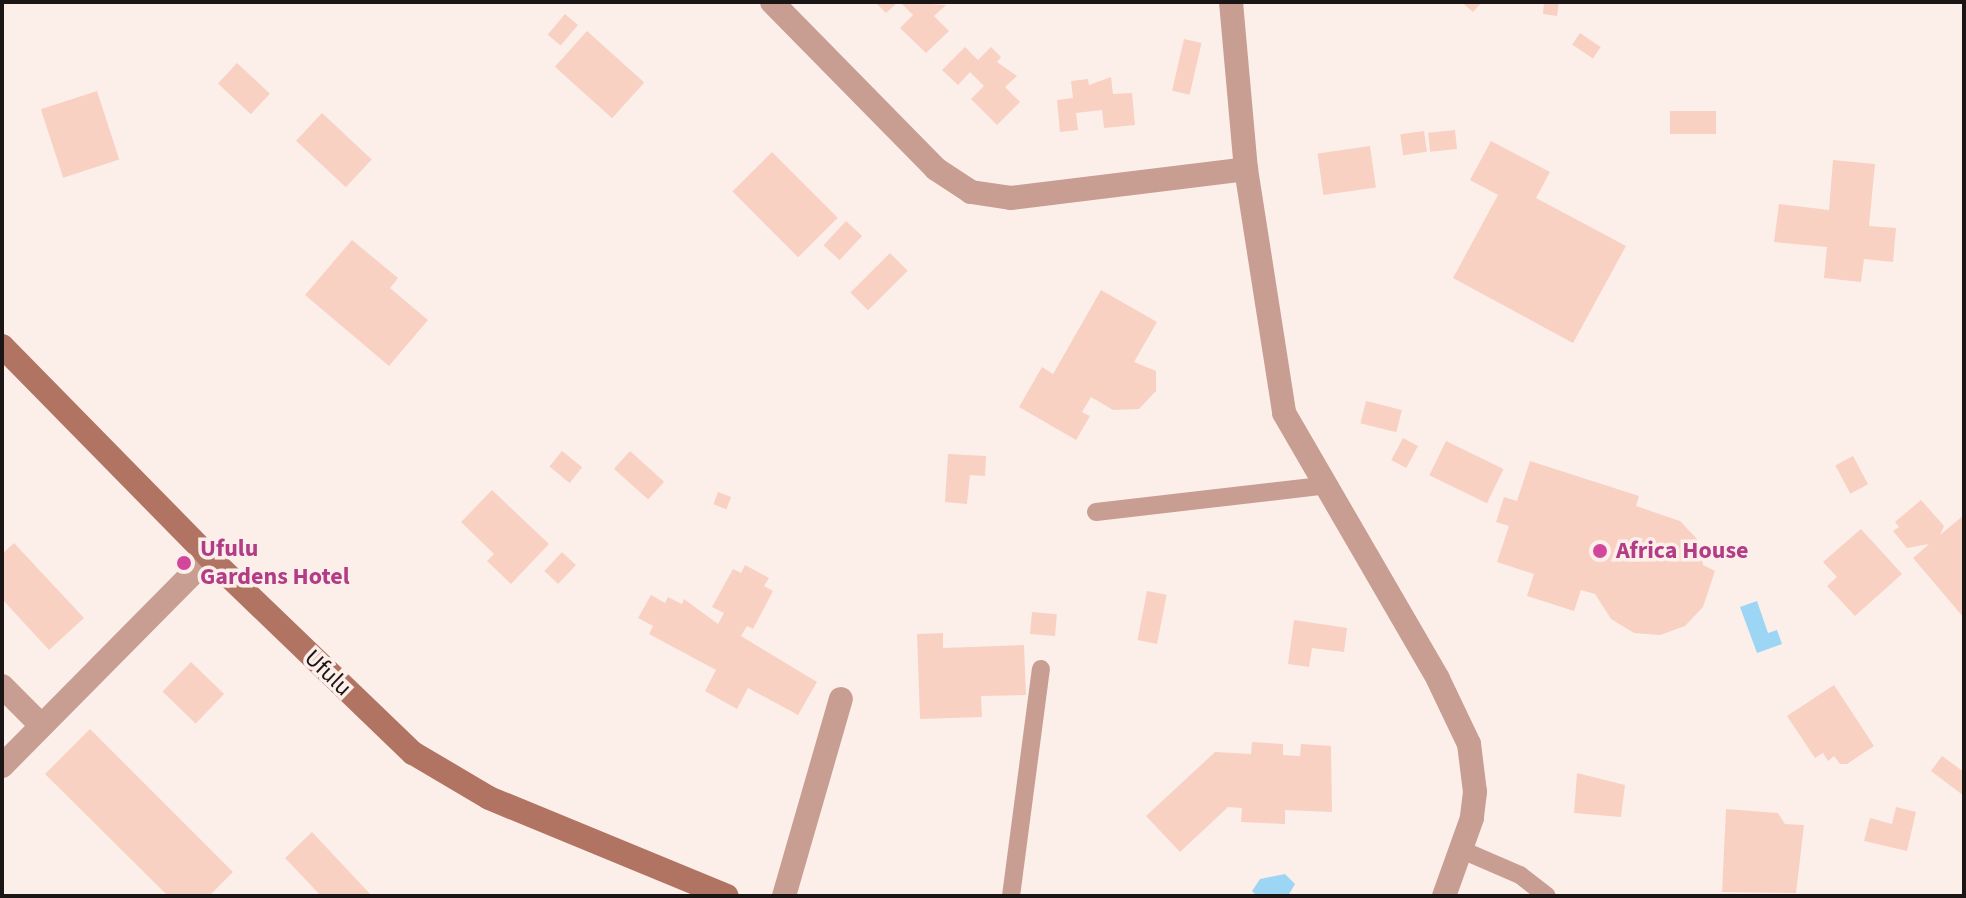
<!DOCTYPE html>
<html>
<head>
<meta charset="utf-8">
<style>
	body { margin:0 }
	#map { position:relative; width:1966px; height:898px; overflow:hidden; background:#fcefea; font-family:"Source Sans 3",sans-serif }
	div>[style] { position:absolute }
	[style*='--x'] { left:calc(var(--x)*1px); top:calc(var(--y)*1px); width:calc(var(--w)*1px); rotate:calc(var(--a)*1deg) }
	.water>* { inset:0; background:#9dd6f4 }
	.building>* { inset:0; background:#f8d1c3; transform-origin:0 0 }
	.lane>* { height:18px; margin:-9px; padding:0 9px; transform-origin:9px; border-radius:9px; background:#c89e92 }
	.street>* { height:24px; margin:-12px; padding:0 12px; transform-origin:12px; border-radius:12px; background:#c89e92 }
	.secondary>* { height:24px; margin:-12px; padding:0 12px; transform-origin:12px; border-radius:12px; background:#b17463 }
	.dots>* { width:22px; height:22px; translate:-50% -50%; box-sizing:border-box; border:4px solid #fcefea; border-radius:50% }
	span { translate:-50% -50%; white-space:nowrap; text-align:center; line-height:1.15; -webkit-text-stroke:7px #fcefea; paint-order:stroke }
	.hotel-label { font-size:24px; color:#b23c85; font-weight:700 }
	.left { translate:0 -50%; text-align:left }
	.street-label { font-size:24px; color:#1b1615 }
	.frame { position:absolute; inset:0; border:4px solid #1b1615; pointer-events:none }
</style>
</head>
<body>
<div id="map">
	<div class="water">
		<div style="clip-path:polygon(1757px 601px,1768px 633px,1777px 630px,1782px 644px,1757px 653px,1740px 607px)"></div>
		<div style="clip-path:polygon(1285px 874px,1295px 884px,1288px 896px,1257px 896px,1252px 891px,1260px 879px)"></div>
	</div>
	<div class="building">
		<div style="clip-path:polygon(875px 2px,898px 2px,886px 13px)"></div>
		<div style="clip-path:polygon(900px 2px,946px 5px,934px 16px,949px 31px,926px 53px,900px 28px,913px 15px)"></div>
		<div style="clip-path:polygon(1461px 2px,1482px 2px,1473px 12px)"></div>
		<div style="clip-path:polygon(1544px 2px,1559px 2px,1557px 16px,1543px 14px)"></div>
		<div style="left:565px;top:14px;width:17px;height:27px;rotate:40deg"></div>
		<div style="left:587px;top:31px;width:77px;height:48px;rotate:42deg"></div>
		<div style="left:1580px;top:33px;width:25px;height:14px;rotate:34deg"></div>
		<div style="left:1184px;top:39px;width:18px;height:53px;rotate:13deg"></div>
		<div style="clip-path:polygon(965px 47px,978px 60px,991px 47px,1001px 57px,997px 62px,1017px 76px,1005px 87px,1020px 102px,997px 125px,971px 99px,984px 86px,970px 72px,958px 85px,942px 70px)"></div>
		<div style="left:237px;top:63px;width:45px;height:28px;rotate:43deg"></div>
		<div style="clip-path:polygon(1111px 77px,1113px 94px,1132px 93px,1135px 125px,1104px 128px,1102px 110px,1076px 113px,1078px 130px,1060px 132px,1057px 100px,1073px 98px,1071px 81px,1088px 79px,1089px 85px)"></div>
		<div style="left:97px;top:91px;width:72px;height:59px;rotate:72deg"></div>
		<div style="left:1670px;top:111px;width:46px;height:23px"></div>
		<div style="left:322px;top:113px;width:68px;height:38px;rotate:43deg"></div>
		<div style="left:1455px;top:130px;width:19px;height:27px;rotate:84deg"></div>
		<div style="left:1424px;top:131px;width:21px;height:24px;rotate:82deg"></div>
		<div style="clip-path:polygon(1491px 141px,1550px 172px,1536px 198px,1626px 246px,1573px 343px,1453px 278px,1498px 195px,1470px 180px)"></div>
		<div style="left:1370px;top:146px;width:42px;height:53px;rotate:82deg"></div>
		<div style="left:772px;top:152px;width:93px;height:56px;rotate:45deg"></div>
		<div style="clip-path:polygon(1833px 160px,1875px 164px,1869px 226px,1896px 228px,1893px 262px,1864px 259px,1861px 282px,1824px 278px,1827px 247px,1774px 242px,1779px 204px,1829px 210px)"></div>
		<div style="left:846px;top:221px;width:22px;height:33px;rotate:43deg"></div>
		<div style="clip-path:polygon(352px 240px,398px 278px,390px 288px,428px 320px,389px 366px,305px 295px)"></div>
		<div style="left:890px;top:253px;width:25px;height:56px;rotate:45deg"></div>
		<div style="clip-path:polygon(1101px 290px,1157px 322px,1134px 362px,1156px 371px,1156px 391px,1139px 409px,1113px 410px,1091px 397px,1082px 412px,1090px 416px,1076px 440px,1019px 407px,1042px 367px,1053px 374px)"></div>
		<div style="left:1366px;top:401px;width:37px;height:23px;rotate:14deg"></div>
		<div style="left:1403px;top:438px;width:17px;height:25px;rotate:28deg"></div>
		<div style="left:1446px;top:441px;width:64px;height:38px;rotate:26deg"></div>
		<div style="left:562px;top:451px;width:26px;height:20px;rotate:39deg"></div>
		<div style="left:630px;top:451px;width:46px;height:24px;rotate:42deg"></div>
		<div style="clip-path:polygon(948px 454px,986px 456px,985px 476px,970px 475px,967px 504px,945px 502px)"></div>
		<div style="left:1853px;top:456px;width:32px;height:20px;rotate:62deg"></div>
		<div style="clip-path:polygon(1530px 461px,1639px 496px,1636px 506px,1680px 521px,1698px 540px,1703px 565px,1715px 571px,1703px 607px,1685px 626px,1660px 635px,1634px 633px,1611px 619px,1595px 594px,1581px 590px,1574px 611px,1527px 596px,1534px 574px,1497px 562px,1509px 526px,1496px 522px,1504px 497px,1517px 501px)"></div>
		<div style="clip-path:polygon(492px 490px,549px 544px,511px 584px,487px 561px,494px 554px,461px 522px)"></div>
		<div style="left:718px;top:492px;width:14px;height:13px;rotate:21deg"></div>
		<div style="clip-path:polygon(1921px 500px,1944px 526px,1940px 535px,1964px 515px,1964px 618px,1913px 558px,1929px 544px,1907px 548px,1893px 531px,1899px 527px,1895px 522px)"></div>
		<div style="clip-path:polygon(1861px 529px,1902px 574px,1855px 616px,1827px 586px,1837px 577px,1823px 562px)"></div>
		<div style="clip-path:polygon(14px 543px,84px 618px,49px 650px,2px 599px,2px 554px)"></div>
		<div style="left:562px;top:552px;width:19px;height:26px;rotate:43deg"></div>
		<div style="clip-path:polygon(745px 565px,769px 578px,764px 586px,773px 591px,753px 629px,747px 626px,741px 636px,817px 682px,798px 715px,748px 688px,737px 709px,705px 691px,716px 670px,649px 634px,653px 626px,638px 618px,651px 595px,665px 603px,668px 597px,682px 604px,684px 599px,718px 624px,724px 613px,712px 607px,733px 569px,741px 573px)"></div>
		<div style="left:1147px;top:591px;width:20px;height:50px;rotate:11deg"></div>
		<div style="left:1032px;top:612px;width:25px;height:22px;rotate:5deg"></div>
		<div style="clip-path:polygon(1294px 620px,1347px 628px,1344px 652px,1312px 648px,1309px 667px,1288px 664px)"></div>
		<div style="clip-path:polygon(943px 633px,943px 648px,1024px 645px,1026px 695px,981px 696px,982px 717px,920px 719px,917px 634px)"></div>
		<div style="left:191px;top:662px;width:46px;height:41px;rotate:44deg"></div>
		<div style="clip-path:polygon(1834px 685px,1874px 746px,1847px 764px,1840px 764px,1834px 756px,1828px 761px,1823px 753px,1815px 758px,1787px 716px)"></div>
		<div style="clip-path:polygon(90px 729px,233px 872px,209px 896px,168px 896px,45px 774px)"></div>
		<div style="clip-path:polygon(1252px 742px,1283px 744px,1283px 755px,1300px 756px,1301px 744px,1331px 746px,1332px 812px,1285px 810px,1285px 824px,1241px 822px,1242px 808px,1228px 807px,1180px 852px,1146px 816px,1215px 752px,1251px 754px)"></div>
		<div style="clip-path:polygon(1942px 756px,1964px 772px,1964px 796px,1931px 771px)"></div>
		<div style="clip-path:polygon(1577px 773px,1625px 785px,1621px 817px,1574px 813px)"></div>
		<div style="clip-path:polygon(1896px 807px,1916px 812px,1907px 851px,1864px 841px,1870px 818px,1892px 824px)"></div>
		<div style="clip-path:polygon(1726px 809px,1778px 813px,1785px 824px,1804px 825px,1796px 893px,1722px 892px)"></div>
		<div style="clip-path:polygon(312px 832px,372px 896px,321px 896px,285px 858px)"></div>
	</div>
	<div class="lane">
		<div style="--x:1096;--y:512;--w:227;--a:-6.6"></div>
		<div style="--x:1462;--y:850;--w:63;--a:23.3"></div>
		<div style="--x:1520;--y:875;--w:34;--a:38"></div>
		<div style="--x:1011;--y:896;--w:229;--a:-82.5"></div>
	</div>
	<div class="street">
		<div style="--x:772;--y:2;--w:234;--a:45.5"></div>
		<div style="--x:936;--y:169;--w:42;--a:33.3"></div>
		<div style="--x:971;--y:192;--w:40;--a:8.5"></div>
		<div style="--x:1011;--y:198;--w:237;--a:-7"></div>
		<div style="--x:1231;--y:2;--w:168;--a:84.9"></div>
		<div style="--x:1246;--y:169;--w:247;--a:81.1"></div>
		<div style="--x:1284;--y:413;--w:307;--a:59.9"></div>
		<div style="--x:1438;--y:679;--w:72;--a:64.5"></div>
		<div style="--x:1469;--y:744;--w:48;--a:82.9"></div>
		<div style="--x:1475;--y:792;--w:26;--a:97"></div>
		<div style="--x:1472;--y:818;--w:83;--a:109.7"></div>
		<div style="--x:2;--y:686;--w:55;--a:45"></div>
		<div style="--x:2;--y:766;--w:294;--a:-45.3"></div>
		<div style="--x:784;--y:896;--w:205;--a:-73.9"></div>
	</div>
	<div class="secondary">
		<div style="--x:2;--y:346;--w:296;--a:45.5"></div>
		<div style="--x:209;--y:557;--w:283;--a:43.9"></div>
		<div style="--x:413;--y:753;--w:88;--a:30.6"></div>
		<div style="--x:489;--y:798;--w:257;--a:22.4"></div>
	</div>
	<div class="dots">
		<div style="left:1600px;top:551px;background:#d1479c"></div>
		<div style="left:184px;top:563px;background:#d1479c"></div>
	</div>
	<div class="hotel-label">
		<span class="left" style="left:200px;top:563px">Ufulu<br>Gardens Hotel</span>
		<span class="left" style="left:1616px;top:551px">Africa House</span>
	</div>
	<div class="street-label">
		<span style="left:328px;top:673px;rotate:44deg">Ufulu</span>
	</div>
	<div class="frame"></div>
</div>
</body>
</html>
